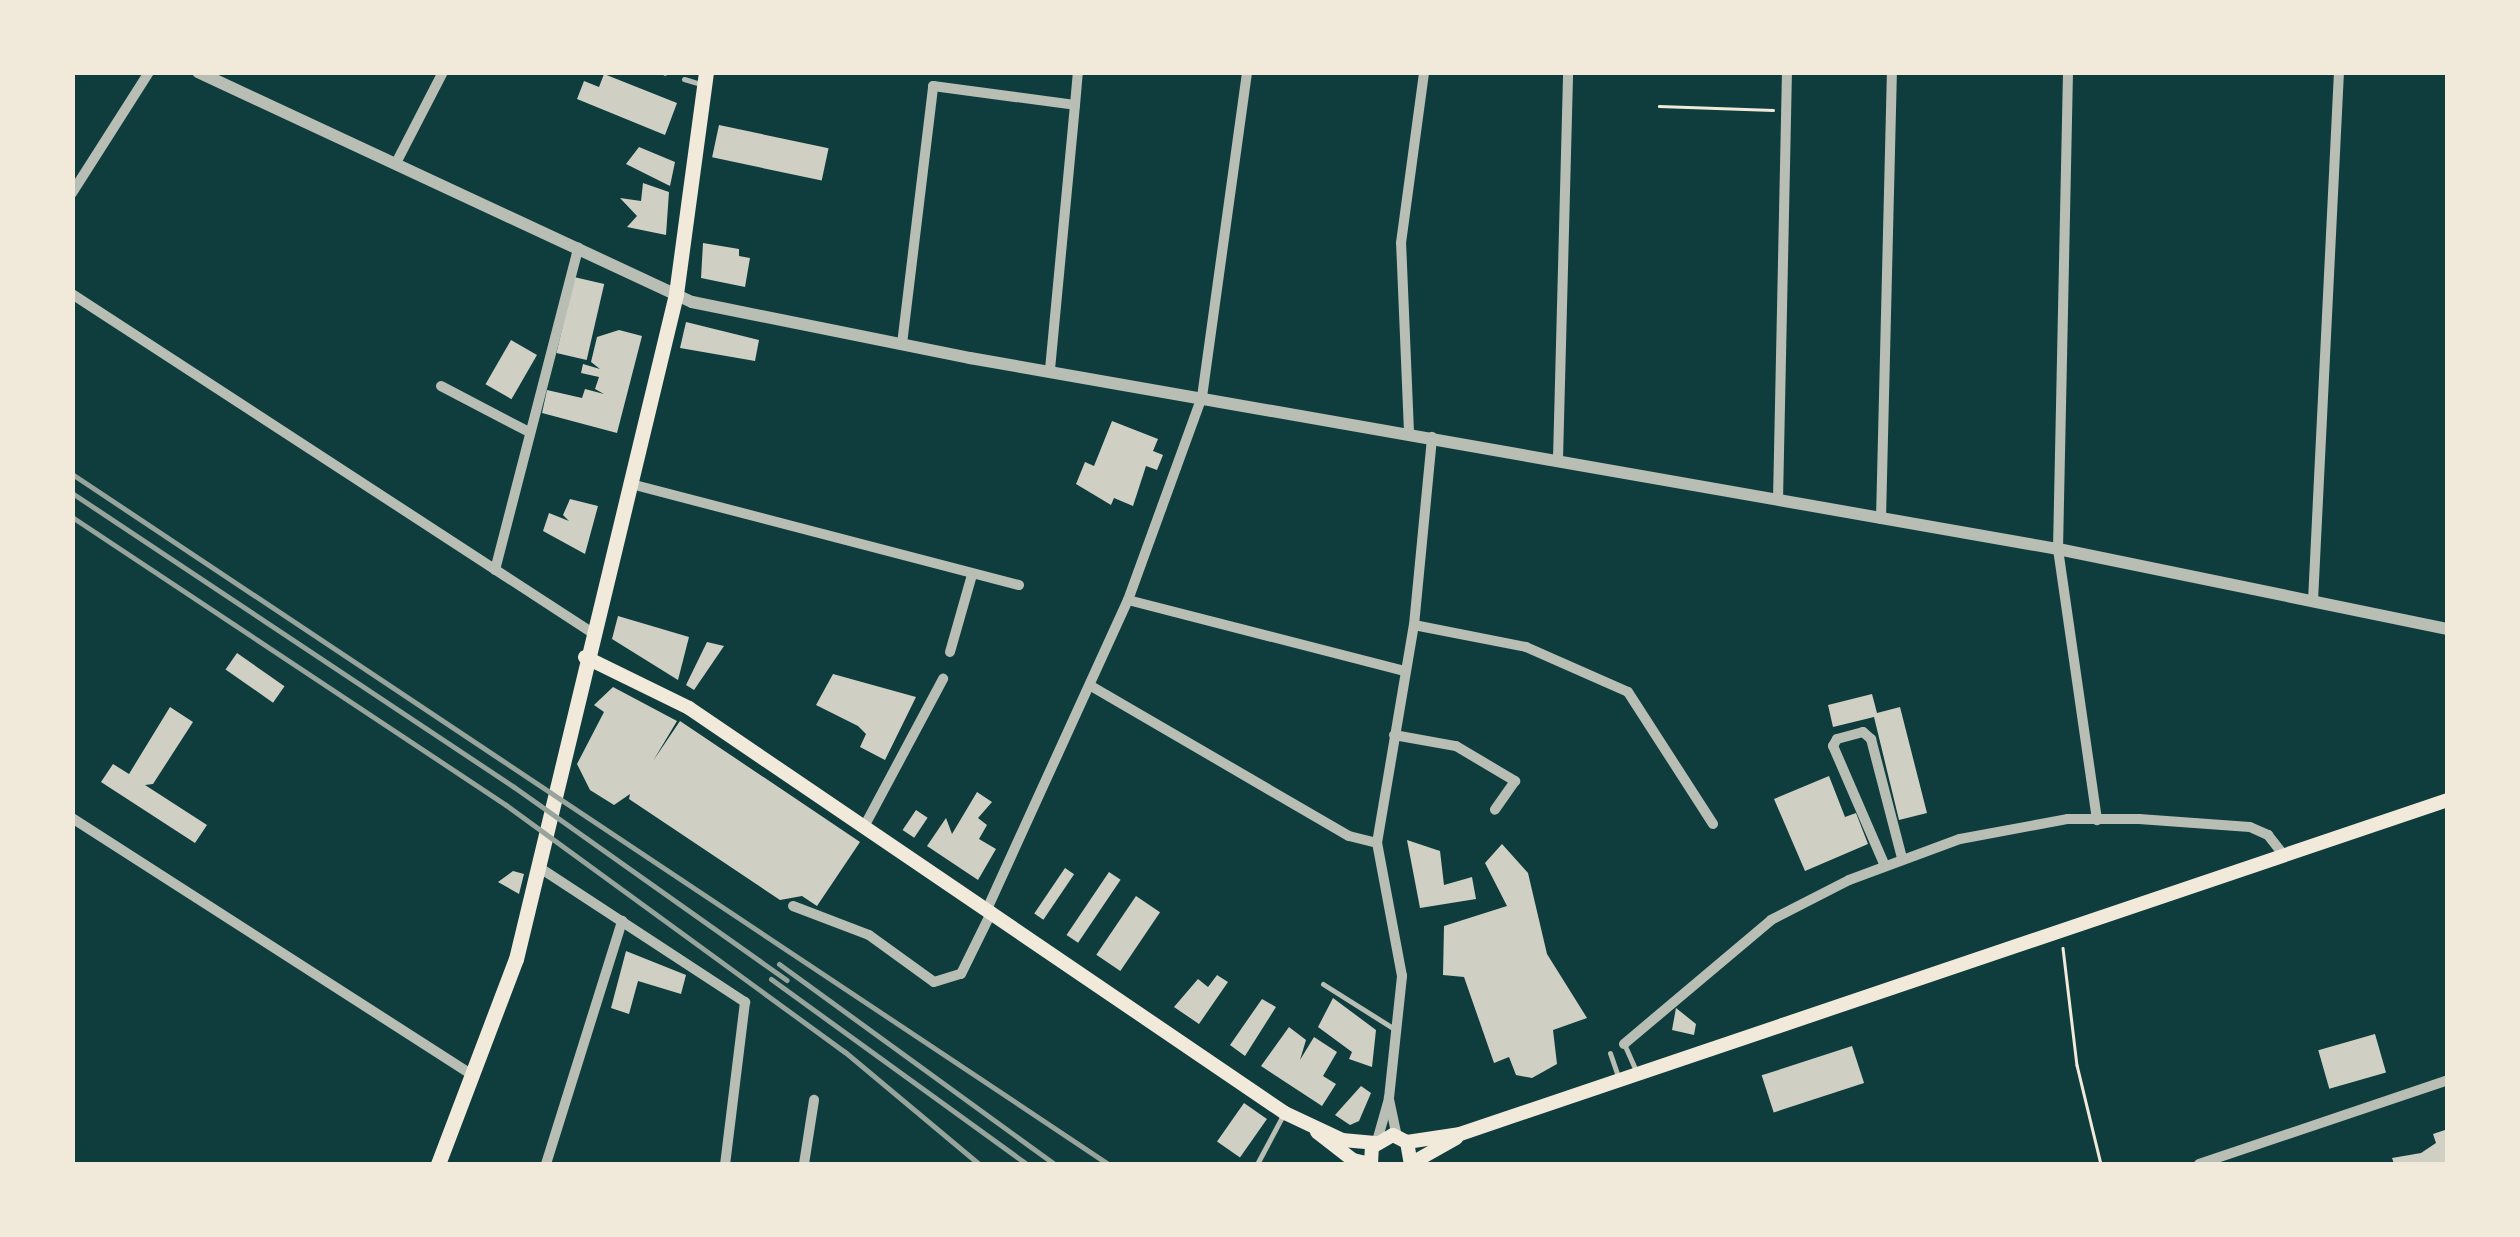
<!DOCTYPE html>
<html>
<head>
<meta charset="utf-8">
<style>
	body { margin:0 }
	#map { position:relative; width:2520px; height:1237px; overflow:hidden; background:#0f3d3e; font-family:Jost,sans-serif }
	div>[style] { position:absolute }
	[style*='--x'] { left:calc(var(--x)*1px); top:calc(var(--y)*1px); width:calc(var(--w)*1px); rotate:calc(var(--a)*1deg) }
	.building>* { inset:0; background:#cfcfc3; transform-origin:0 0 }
	.path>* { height:2.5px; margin:-1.25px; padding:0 1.25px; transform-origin:1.25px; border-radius:1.25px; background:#f1e9da }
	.service>* { height:5px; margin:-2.5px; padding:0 2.5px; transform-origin:2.5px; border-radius:2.5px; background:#b8beb3 }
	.minor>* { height:10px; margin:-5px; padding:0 5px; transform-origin:5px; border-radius:5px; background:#b8beb3 }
	.tertiary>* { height:12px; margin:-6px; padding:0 6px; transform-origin:6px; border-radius:6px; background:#b8beb3 }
	.secondary>* { height:14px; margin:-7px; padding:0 7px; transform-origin:7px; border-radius:7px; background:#f1e9da }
	.primary>* { height:15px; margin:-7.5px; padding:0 7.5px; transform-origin:7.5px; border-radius:7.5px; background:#f1e9da }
	.rail>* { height:5px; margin:-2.5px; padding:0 2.5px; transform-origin:2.5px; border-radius:2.5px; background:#97a49c }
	span { translate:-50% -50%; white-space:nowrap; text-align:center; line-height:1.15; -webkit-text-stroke:8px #f1e9da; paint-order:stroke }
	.frame { position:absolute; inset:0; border:75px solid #f1e9da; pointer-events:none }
</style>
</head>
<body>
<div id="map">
	<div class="building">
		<div style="clip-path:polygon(604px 74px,677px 103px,665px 135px,577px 99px,584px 81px,599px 87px)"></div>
		<div style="left:719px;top:125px;width:112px;height:33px;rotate:12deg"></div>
		<div style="clip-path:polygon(639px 147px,675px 162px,670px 186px,626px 164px)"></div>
		<div style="clip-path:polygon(643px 183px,669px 192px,666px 235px,627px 227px,637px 216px,620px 198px,641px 201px)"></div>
		<div style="clip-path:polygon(703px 243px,739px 249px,739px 256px,750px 258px,745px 287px,701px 278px)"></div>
		<div style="left:574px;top:277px;width:31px;height:78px;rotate:13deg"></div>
		<div style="clip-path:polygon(686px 322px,759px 340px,755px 361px,680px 348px)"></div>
		<div style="clip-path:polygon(619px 330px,642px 336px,617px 433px,542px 413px,547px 390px,582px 398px,585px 389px,604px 394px,595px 389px,599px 377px,581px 373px,583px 364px,600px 369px,591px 362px,597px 337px)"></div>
		<div style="left:511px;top:340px;width:30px;height:51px;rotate:30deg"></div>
		<div style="clip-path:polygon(1112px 421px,1158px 439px,1153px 451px,1163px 455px,1157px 470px,1146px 466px,1133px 506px,1114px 498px,1111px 505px,1076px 484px,1085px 462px,1094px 466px)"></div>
		<div style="clip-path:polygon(570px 499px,598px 506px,585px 554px,543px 531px,549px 513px,569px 521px,563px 515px)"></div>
		<div style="clip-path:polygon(618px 616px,689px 637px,678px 680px,612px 639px)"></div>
		<div style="clip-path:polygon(707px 642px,724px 646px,694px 690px,686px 685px)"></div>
		<div style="left:237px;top:653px;width:58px;height:20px;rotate:35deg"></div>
		<div style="clip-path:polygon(833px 674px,916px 697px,885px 760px,860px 747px,866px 734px,858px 726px,816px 705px)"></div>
		<div style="clip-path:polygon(613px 687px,677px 721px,653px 761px,680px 721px,860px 842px,817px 906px,802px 896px,780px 900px,629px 799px,630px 794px,614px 805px,590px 790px,577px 764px,604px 712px,594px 705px)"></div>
		<div style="clip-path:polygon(1872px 694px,1877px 713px,1900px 707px,1927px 813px,1899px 820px,1874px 717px,1833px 727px,1828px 705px)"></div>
		<div style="clip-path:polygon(170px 707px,193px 722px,153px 784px,145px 785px,207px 825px,195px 843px,101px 782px,113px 764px,129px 774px)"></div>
		<div style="clip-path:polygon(1829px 776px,1845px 817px,1856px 813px,1868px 844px,1805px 871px,1774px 799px)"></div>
		<div style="clip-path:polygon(977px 792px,992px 802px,978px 818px,987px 825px,979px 839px,996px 849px,978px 880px,927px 846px,946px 818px,952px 834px)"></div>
		<div style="left:916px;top:810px;width:14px;height:24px;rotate:34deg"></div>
		<div style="clip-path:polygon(1407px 840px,1440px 851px,1444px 885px,1472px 877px,1476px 899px,1420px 908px)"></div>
		<div style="clip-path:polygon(1502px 844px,1528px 873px,1547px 954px,1587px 1018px,1553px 1030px,1557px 1064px,1532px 1078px,1516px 1075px,1509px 1057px,1494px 1063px,1464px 977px,1443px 975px,1444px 926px,1507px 906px,1485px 863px)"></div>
		<div style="left:1065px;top:868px;width:11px;height:55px;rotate:34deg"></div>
		<div style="clip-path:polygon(513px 871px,524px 874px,519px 894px,498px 882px)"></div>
		<div style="left:1109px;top:872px;width:14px;height:76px;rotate:34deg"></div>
		<div style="left:1136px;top:896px;width:29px;height:71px;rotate:34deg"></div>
		<div style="clip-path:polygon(626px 951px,686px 975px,681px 994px,638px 981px,629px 1014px,611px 1008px)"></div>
		<div style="clip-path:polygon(1217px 975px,1228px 982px,1199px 1024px,1174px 1007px,1198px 979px,1208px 987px)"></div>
		<div style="clip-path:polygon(1333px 998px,1376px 1030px,1372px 1067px,1349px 1059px,1352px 1052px,1318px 1027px)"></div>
		<div style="clip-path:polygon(1262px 999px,1276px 1007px,1245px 1056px,1230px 1045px)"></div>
		<div style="clip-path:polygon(1676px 1008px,1696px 1024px,1694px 1035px,1672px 1030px)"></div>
		<div style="clip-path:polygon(1289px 1027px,1306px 1040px,1300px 1060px,1314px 1037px,1337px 1052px,1323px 1076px,1336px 1084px,1322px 1106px,1261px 1066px)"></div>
		<div style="left:2375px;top:1034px;width:40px;height:59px;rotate:74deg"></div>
		<div style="left:1852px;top:1046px;width:39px;height:95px;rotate:72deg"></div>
		<div style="clip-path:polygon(1361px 1086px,1371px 1093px,1359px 1121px,1350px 1125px,1335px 1115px)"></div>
		<div style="left:1244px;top:1103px;width:28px;height:47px;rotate:35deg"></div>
		<div style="clip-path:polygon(2448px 1129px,2448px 1164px,2394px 1164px,2392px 1158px,2421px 1153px,2436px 1143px,2433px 1134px)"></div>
	</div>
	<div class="path">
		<div style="--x:1659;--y:106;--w:114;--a:2"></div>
		<div style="--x:2063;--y:948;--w:118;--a:83.2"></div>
		<div style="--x:2077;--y:1065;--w:102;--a:76.4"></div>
	</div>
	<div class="service">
		<div style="--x:664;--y:72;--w:1;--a:45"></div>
		<div style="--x:684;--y:79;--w:17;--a:17"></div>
		<div style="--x:1323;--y:984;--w:86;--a:32.2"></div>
		<div style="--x:1625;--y:1046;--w:30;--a:66"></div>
		<div style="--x:1610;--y:1053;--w:24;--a:71"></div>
		<div style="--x:1257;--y:1164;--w:55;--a:-62"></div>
	</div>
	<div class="minor">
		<div style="--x:2068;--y:72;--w:477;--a:91.2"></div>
		<div style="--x:2058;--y:549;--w:274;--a:81.8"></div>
		<div style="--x:1075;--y:105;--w:33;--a:-85"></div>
		<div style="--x:396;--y:163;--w:102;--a:-62.7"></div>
		<div style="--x:72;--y:193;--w:143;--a:-57.5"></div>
		<div style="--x:72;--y:294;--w:619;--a:33.07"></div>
		<div style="--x:902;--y:344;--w:260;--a:-83.1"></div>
		<div style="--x:933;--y:86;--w:143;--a:7.6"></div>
		<div style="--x:1075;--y:105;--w:266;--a:95.4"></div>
		<div style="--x:441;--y:386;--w:97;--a:27.6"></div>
		<div style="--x:1409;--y:432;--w:189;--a:-92.4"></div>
		<div style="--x:1401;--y:243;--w:173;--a:-82.3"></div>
		<div style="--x:1558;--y:459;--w:387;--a:-88.5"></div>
		<div style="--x:631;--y:484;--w:401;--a:14.6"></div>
		<div style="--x:1778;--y:500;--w:428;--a:-88.8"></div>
		<div style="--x:1881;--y:519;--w:447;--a:-88.6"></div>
		<div style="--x:495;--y:570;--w:333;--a:-75.5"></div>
		<div style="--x:1128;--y:600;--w:285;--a:14.4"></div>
		<div style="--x:2313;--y:601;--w:530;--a:-87.19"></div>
		<div style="--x:1414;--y:625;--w:114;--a:11.1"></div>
		<div style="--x:1526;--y:647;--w:111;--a:23.8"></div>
		<div style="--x:1628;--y:692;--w:157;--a:57.2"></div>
		<div style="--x:950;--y:652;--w:80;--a:-74.1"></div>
		<div style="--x:1091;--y:686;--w:298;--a:30.2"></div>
		<div style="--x:1349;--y:836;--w:29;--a:14"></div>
		<div style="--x:1394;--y:735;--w:63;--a:10.1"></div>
		<div style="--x:1456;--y:746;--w:69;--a:30.7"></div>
		<div style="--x:1515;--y:781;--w:35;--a:125"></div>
		<div style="--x:72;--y:818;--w:478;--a:32.7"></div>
		<div style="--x:865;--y:825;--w:166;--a:-61.9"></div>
		<div style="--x:537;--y:866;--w:249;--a:33.2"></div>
		<div style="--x:745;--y:1002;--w:163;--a:97"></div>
		<div style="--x:1885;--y:866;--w:131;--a:-113.4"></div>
		<div style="--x:1833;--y:746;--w:8;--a:-60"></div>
		<div style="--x:1837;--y:739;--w:27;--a:-15"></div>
		<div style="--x:1863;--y:732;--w:11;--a:41"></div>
		<div style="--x:1871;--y:739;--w:123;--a:75.4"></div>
		<div style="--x:793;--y:906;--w:81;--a:20.9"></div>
		<div style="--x:869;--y:935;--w:80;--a:35.9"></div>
		<div style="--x:934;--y:982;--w:28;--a:-17"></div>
		<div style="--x:961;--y:974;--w:70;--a:-63.8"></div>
		<div style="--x:988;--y:907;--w:337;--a:-65.5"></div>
		<div style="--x:1128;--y:600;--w:216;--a:-70"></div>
		<div style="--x:1202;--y:397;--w:328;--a:-82.1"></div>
		<div style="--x:1624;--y:1044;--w:192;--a:-40.1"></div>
		<div style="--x:1771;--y:920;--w:88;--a:-27.1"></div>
		<div style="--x:1849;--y:880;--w:118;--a:-20.3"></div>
		<div style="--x:1960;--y:839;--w:110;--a:-10.5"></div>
		<div style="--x:2068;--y:819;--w:71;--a:0"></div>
		<div style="--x:2139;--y:819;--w:111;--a:4.1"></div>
		<div style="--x:2250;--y:827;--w:20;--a:24"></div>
		<div style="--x:2268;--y:835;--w:23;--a:52"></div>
		<div style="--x:1397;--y:1137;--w:40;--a:-102"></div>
		<div style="--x:1389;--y:1098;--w:123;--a:-83.9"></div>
		<div style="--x:1402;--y:976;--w:135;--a:-100.6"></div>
		<div style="--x:1377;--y:843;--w:221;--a:-80.4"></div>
		<div style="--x:1414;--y:625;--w:189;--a:-84.5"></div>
		<div style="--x:1377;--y:1141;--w:44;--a:-74.1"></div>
		<div style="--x:546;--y:1164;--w:255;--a:-72.6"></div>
		<div style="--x:804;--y:1164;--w:65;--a:-81.1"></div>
		<div style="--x:2199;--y:1164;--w:263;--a:-18.6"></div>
	</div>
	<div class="tertiary">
		<div style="--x:198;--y:72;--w:545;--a:24.97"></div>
		<div style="--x:692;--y:302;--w:284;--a:11.4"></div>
		<div style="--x:970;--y:358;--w:1105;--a:9.96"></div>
		<div style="--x:2058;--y:549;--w:398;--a:11.6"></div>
	</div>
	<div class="secondary">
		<div style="--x:585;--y:657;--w:116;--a:26.1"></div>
		<div style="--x:689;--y:708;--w:721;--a:34.2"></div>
		<div style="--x:1285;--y:1113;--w:63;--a:25.3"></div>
		<div style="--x:1342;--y:1140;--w:33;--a:5"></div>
		<div style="--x:1317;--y:1132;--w:46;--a:37.9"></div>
		<div style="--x:1353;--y:1160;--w:18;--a:13"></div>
		<div style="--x:1407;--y:1142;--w:54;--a:-8.6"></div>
		<div style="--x:1460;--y:1134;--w:1043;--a:-18.68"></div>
		<div style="--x:1412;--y:1163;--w:51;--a:-29.6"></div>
		<div style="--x:1371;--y:1164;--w:17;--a:-87"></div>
		<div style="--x:1372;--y:1147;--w:24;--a:-30"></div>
		<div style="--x:1393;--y:1135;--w:16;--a:27"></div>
		<div style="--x:1407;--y:1142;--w:22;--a:80"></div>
	</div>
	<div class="primary">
		<div style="--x:438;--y:1164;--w:219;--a:-69.2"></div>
		<div style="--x:516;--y:959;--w:684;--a:-76.47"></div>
		<div style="--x:676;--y:294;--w:224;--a:-82.3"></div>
	</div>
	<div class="rail">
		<div style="--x:72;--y:474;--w:1245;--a:33.66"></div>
		<div style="--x:72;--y:493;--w:531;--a:33.63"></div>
		<div style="--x:514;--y:787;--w:334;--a:35.3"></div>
		<div style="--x:72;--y:517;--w:521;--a:33.57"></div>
		<div style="--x:506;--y:805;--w:419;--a:36.1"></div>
		<div style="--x:845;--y:1052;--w:175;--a:39.9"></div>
		<div style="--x:779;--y:964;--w:340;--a:36"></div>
		<div style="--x:771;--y:979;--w:316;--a:35.9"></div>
	</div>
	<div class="frame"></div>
</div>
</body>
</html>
